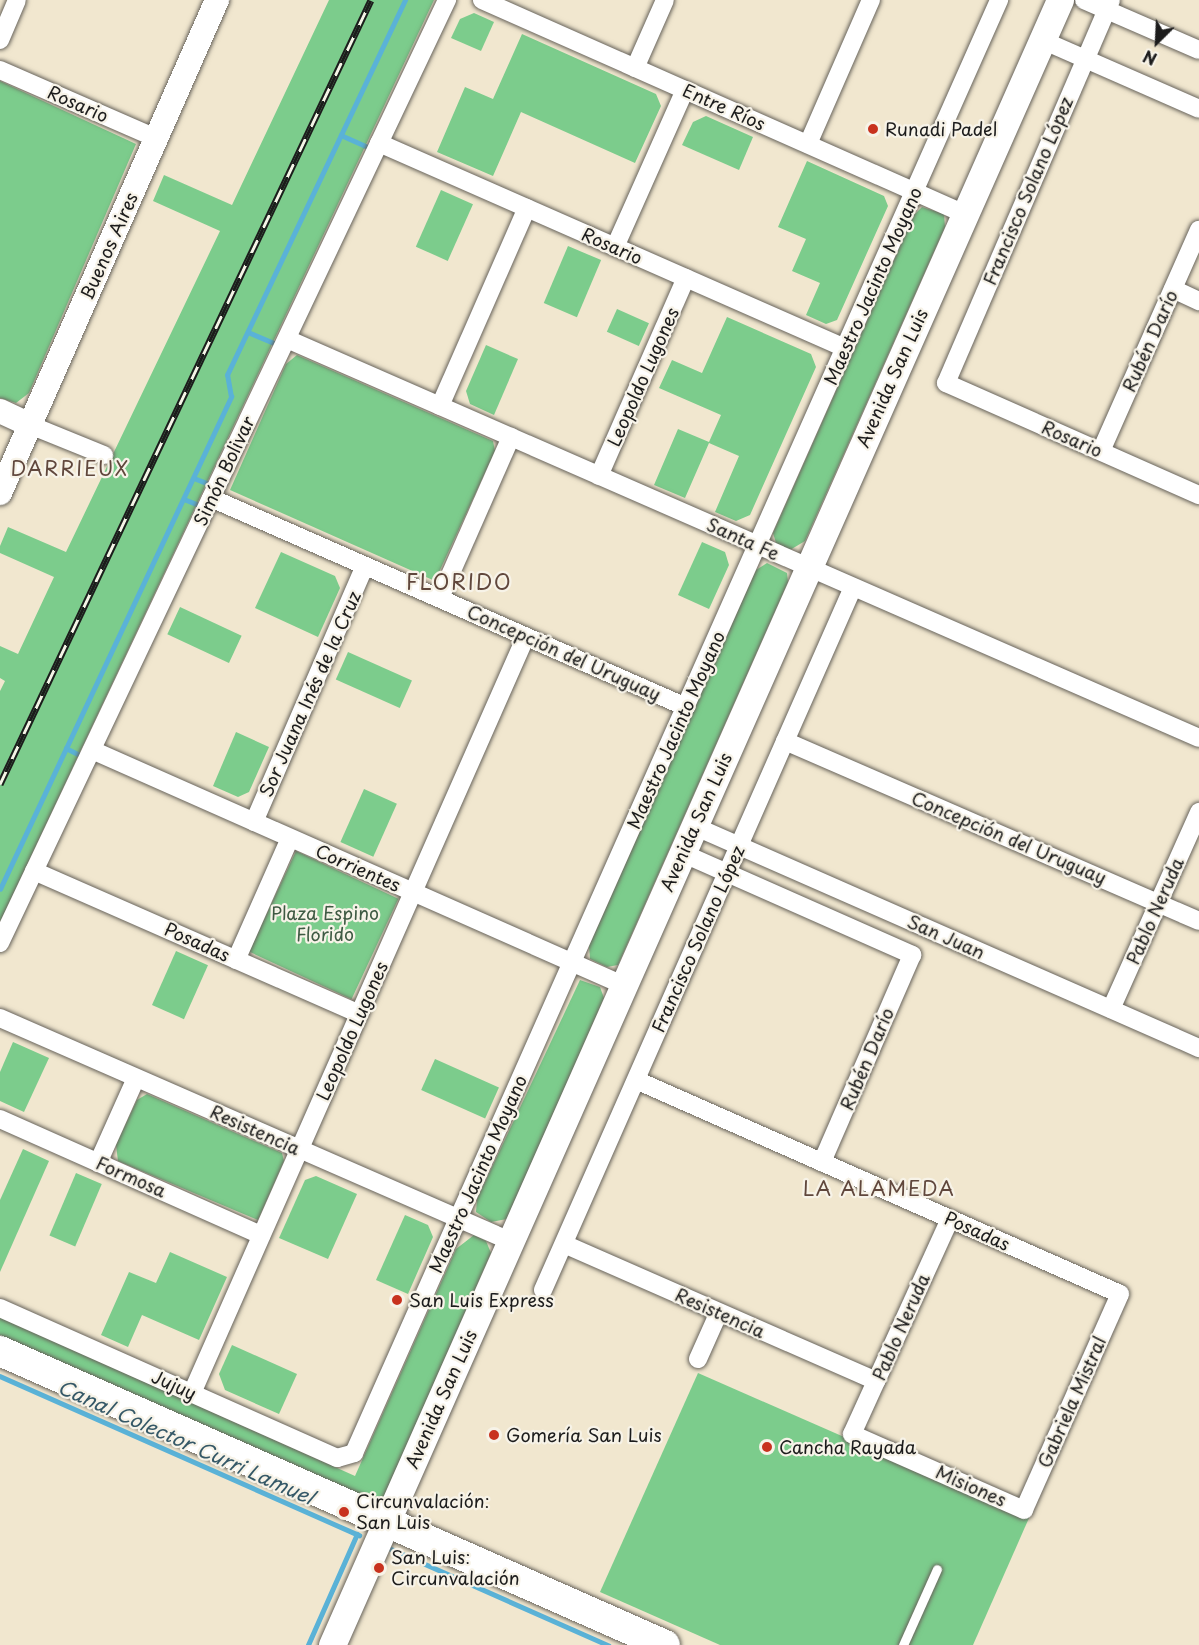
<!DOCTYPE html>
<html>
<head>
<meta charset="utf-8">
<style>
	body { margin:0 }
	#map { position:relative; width:1199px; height:1645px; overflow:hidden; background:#f1e7cf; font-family:"Playpen Sans",sans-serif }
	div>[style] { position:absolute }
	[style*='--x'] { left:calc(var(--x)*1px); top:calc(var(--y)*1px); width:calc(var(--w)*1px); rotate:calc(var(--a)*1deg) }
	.green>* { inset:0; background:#7ccc8c; transform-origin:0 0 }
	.stream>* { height:4.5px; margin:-2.25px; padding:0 2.25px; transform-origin:2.25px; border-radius:2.25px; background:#5ab2d7 }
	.roads { filter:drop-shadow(0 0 2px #67635b) drop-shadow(0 0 2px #67635b) }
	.service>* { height:9px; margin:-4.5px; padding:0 4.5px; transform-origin:4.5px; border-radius:4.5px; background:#fff }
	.minor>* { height:18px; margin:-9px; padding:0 9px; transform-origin:9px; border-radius:9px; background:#fff }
	.tertiary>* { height:24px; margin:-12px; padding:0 12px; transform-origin:12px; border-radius:12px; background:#fff }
	.secondary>* { height:27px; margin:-13.5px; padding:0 13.5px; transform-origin:13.5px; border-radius:13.5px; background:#fff }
	.primary>* { height:30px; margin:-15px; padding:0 15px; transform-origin:15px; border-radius:15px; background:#fff }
	.rail>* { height:7px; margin-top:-3.5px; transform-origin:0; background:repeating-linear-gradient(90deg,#f7f3e8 0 14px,#1c1c1c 0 28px); box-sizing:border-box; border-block:2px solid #1c1c1c }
	.dots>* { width:16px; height:16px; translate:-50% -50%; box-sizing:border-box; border:3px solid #f7f3e8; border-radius:50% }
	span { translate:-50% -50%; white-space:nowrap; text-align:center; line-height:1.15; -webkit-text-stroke:4.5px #f7f3e8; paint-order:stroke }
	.street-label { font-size:18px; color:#1c1c1c }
	.poi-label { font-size:18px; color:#1c1c1c }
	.left { translate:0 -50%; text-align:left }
	.park-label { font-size:18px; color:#3e5a43 }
	.neighbourhood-label { font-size:20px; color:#60473c; letter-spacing:1.5px }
	.water-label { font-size:20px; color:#355867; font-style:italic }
	.quarter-label { font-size:21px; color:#60473c; letter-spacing:1.5px }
	.north { position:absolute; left:1127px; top:12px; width:60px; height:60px; -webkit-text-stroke:4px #f7f3e8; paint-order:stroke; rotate:204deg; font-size:16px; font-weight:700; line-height:24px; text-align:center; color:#1c1c1c }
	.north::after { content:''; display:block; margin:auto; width:21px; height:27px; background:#1c1c1c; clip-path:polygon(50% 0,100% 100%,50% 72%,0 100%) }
</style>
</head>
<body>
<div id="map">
	<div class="green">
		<div style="clip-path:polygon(329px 0,434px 0,0 922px,0 691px,5px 681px,0 678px,0 646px,18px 654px,54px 577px,0 553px,0 546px,8px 527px,66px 552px,220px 231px,153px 201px,164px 175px,232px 205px)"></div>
		<div style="clip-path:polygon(474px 13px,494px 22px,481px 51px,451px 38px,460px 19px)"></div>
		<div style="clip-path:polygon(522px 34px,656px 94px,661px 106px,635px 163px,521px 112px,493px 176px,437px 152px,465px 87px,493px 99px)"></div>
		<div style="clip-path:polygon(0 81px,136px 144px,29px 393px,16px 403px,0 398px)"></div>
		<div style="clip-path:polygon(706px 116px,753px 137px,739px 170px,682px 145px,693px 122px)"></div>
		<div style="clip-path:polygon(807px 161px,884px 196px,888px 206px,837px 320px,826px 324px,806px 315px,820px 283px,792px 271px,806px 239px,778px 227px)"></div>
		<div style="left:441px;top:190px;width:35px;height:62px;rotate:24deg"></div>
		<div style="clip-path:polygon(922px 207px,944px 214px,945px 227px,805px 541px,790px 550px,776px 543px,773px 533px,914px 215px)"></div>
		<div style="left:568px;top:246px;width:36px;height:62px;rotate:23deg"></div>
		<div style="left:617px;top:309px;width:35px;height:25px;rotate:24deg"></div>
		<div style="clip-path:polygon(727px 317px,811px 354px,816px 367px,750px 515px,736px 521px,715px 512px,739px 456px,709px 443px,685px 498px,654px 485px,678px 429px,709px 442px,721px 415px,659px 388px,672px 360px,702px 373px)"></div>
		<div style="clip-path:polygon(486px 345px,518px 359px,494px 415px,470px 404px,466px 391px)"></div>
		<div style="clip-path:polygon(297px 355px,493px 441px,495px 451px,435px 581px,230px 490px,286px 364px)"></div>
		<div style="clip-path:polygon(702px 542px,725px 552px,729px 565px,709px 609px,678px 595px)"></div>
		<div style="clip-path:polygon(281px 552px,335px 576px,340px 588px,318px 637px,255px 608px)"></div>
		<div style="clip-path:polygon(767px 563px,787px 573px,788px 582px,618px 965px,607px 967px,590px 959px,589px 946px,756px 570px)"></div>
		<div style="left:180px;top:607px;width:68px;height:30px;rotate:25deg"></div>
		<div style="left:348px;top:652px;width:70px;height:30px;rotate:24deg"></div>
		<div style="clip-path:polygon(236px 732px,269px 747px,249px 792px,238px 797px,213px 786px)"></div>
		<div style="left:364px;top:789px;width:36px;height:58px;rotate:24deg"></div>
		<div style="left:296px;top:851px;width:113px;height:111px;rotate:25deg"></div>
		<div style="left:176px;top:951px;width:35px;height:59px;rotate:24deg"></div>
		<div style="clip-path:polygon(580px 980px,600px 987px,604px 998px,507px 1219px,491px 1222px,476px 1212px,477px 1199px)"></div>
		<div style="clip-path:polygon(13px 1042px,49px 1058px,24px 1112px,0 1101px,0 1072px)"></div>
		<div style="left:435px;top:1059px;width:70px;height:34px;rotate:24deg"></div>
		<div style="clip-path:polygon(147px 1094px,282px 1153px,284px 1161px,258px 1220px,118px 1161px,116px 1145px,137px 1100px)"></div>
		<div style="clip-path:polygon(23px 1149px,49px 1161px,0 1272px,0 1200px)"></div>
		<div style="left:76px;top:1173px;width:28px;height:68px;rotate:23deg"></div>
		<div style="clip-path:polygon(316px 1176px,357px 1194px,328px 1259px,279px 1238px,305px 1180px)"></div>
		<div style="clip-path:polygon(405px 1215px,428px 1225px,433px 1237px,408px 1294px,376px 1280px)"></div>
		<div style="clip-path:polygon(474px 1235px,486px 1241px,491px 1253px,383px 1499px,377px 1502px,0 1335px,0 1317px,355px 1476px,456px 1249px)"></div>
		<div style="clip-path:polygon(170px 1252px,227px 1277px,199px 1340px,142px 1315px,128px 1347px,101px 1335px,129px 1272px,156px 1283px)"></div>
		<div style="clip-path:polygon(232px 1345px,297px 1374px,279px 1414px,225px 1390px,219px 1374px)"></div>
		<div style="clip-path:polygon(698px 1373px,1029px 1518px,973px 1645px,720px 1645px,600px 1592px)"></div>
	</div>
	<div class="stream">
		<div style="--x:341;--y:135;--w:32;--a:24"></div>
		<div style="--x:248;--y:332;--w:33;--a:23"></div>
		<div style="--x:194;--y:478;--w:18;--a:22"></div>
		<div style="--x:184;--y:499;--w:18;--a:22"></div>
		<div style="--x:66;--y:748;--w:18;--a:27"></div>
		<div style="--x:0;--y:889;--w:544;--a:-64.85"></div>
		<div style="--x:231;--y:397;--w:22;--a:-100"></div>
		<div style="--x:227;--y:375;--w:415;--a:-64.6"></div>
		<div style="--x:0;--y:1376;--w:393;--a:23.9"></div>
		<div style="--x:389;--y:1548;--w:240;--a:23.9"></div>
		<div style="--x:308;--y:1645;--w:121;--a:-66.2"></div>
	</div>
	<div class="roads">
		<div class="service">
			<div style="--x:903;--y:1645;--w:83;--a:-65.9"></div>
		</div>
		<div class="minor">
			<div style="--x:482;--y:0;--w:528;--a:23.9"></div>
			<div style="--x:1084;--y:0;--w:125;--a:23.5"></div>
			<div style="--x:1111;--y:0;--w:417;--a:113.3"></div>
			<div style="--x:946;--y:383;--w:277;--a:23.9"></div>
			<div style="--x:0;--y:40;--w:43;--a:-67"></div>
			<div style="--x:1042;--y:40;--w:171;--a:23.7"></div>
			<div style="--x:635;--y:68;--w:74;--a:-66.2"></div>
			<div style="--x:0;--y:70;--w:170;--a:23.6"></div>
			<div style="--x:379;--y:143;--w:509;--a:23.75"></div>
			<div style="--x:808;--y:144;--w:157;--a:-66.4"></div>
			<div style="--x:615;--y:247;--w:172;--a:-66"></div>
			<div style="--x:1173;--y:289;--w:29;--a:25"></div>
			<div style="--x:287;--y:339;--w:995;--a:23.63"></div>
			<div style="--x:440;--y:406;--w:216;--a:-66.3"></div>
			<div style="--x:30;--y:425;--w:80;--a:22.1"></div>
			<div style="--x:1101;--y:451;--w:242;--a:-66.1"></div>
			<div style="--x:599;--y:476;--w:216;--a:-66.3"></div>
			<div style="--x:211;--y:498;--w:519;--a:23.75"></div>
			<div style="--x:440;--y:598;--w:176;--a:-66.2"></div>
			<div style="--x:785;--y:741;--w:451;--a:23.5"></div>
			<div style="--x:92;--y:750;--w:581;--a:23.87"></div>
			<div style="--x:254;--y:822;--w:279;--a:-66.6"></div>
			<div style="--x:694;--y:826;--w:552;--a:23.73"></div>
			<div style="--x:682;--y:853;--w:252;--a:23.9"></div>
			<div style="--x:912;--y:955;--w:226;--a:113.5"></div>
			<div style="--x:34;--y:871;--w:355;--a:23.7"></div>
			<div style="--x:0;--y:943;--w:1044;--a:-64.64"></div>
			<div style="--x:236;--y:960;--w:133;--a:-66.1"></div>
			<div style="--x:1111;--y:1009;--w:216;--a:-65.9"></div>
			<div style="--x:0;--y:1018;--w:557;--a:23.62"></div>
			<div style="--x:636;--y:1080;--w:529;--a:23.85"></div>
			<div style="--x:1120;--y:1294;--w:236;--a:114"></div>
			<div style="--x:1024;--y:1510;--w:188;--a:-156.2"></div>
			<div style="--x:852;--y:1434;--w:236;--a:-65.5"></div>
			<div style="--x:0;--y:1119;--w:286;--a:24"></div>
			<div style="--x:98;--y:1163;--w:93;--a:-65.9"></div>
			<div style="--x:564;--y:1244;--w:341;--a:23.7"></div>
			<div style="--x:543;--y:1290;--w:768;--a:-66.2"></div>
			<div style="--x:0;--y:1308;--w:369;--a:24"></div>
			<div style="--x:337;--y:1458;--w:18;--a:-16"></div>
			<div style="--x:354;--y:1453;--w:1590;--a:-66.06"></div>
			<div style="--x:698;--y:1359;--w:51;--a:-65.9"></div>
			<div style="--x:192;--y:1393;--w:827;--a:-66.19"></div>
		</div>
		<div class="tertiary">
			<div style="--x:0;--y:411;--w:33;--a:25"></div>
			<div style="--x:0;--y:493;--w:539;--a:-66.24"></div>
		</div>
		<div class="secondary">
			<div style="--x:332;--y:1645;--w:1799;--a:-66.13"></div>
		</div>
		<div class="primary">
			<div style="--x:0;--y:1351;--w:727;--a:23.85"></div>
		</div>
	</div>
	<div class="rail">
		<div style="--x:0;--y:784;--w:867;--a:-64.68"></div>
	</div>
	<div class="dots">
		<div style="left:873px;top:129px;background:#c8321e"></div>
		<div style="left:397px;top:1300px;background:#c8321e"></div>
		<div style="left:494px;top:1435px;background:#c8321e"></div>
		<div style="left:767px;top:1447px;background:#c8321e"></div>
		<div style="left:344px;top:1512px;background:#c8321e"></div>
		<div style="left:379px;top:1568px;background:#c8321e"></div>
	</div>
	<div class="street-label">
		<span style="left:78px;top:104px;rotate:24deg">Rosario</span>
		<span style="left:724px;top:107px;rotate:24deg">Entre Ríos</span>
		<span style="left:1028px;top:191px;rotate:-67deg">Francisco Solano López</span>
		<span style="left:109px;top:246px;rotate:-66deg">Buenos Aires</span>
		<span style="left:612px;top:246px;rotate:24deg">Rosario</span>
		<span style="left:873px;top:286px;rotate:-66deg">Maestro Jacinto Moyano</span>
		<span style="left:1150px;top:341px;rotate:-66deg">Rubén Darío</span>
		<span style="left:643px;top:377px;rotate:-66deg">Leopoldo Lugones</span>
		<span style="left:892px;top:378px;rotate:-66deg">Avenida San Luis</span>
		<span style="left:1072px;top:439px;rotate:24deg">Rosario</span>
		<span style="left:224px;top:471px;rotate:-65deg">Simón Bolivar</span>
		<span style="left:743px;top:539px;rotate:24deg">Santa Fe</span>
		<span style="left:564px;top:653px;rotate:24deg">Concepción del Uruguay</span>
		<span style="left:310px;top:694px;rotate:-66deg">Sor Juana Inés de la Cruz</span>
		<span style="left:676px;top:730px;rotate:-66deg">Maestro Jacinto Moyano</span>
		<span style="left:696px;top:822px;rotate:-66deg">Avenida San Luis</span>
		<span style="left:1009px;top:838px;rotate:23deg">Concepción del Uruguay</span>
		<span style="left:358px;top:868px;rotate:24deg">Corrientes</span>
		<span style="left:1155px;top:911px;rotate:-66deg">Pablo Neruda</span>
		<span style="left:946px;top:937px;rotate:24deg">San Juan</span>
		<span style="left:698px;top:939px;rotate:-66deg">Francisco Solano López</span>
		<span style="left:197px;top:942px;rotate:24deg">Posadas</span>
		<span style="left:352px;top:1031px;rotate:-66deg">Leopoldo Lugones</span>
		<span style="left:867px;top:1059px;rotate:-67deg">Rubén Darío</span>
		<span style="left:255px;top:1130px;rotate:24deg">Resistencia</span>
		<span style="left:478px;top:1174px;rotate:-66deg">Maestro Jacinto Moyano</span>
		<span style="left:131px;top:1177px;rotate:24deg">Formosa</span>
		<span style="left:977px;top:1231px;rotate:24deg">Posadas</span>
		<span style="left:720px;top:1313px;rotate:24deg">Resistencia</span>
		<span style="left:901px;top:1327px;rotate:-66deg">Pablo Neruda</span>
		<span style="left:174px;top:1385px;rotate:24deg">Jujuy</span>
		<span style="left:441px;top:1399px;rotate:-66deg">Avenida San Luis</span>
		<span style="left:1072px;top:1402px;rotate:-66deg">Gabriela Mistral</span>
		<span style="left:971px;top:1486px;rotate:24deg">Misiones</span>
	</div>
	<div class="poi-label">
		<span class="left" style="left:885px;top:129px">Runadi Padel</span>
		<span class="left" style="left:409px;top:1300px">San Luis Express</span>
		<span class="left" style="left:506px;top:1435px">Gomería San Luis</span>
		<span class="left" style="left:779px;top:1447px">Cancha Rayada</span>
		<span class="left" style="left:356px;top:1512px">Circunvalación:<br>San Luis</span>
		<span class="left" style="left:391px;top:1568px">San Luis:<br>Circunvalación</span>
	</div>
	<div class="park-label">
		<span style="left:325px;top:924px">Plaza Espino<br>Florido</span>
	</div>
	<div class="neighbourhood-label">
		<span style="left:70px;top:468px">DARRIEUX</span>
		<span style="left:879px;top:1188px">LA ALAMEDA</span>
	</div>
	<div class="water-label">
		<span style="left:186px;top:1442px;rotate:24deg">Canal Colector Curri Lamuel</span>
	</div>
	<div class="quarter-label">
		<span style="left:459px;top:581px">FLORIDO</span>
	</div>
	<div class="north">N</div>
</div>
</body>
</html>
